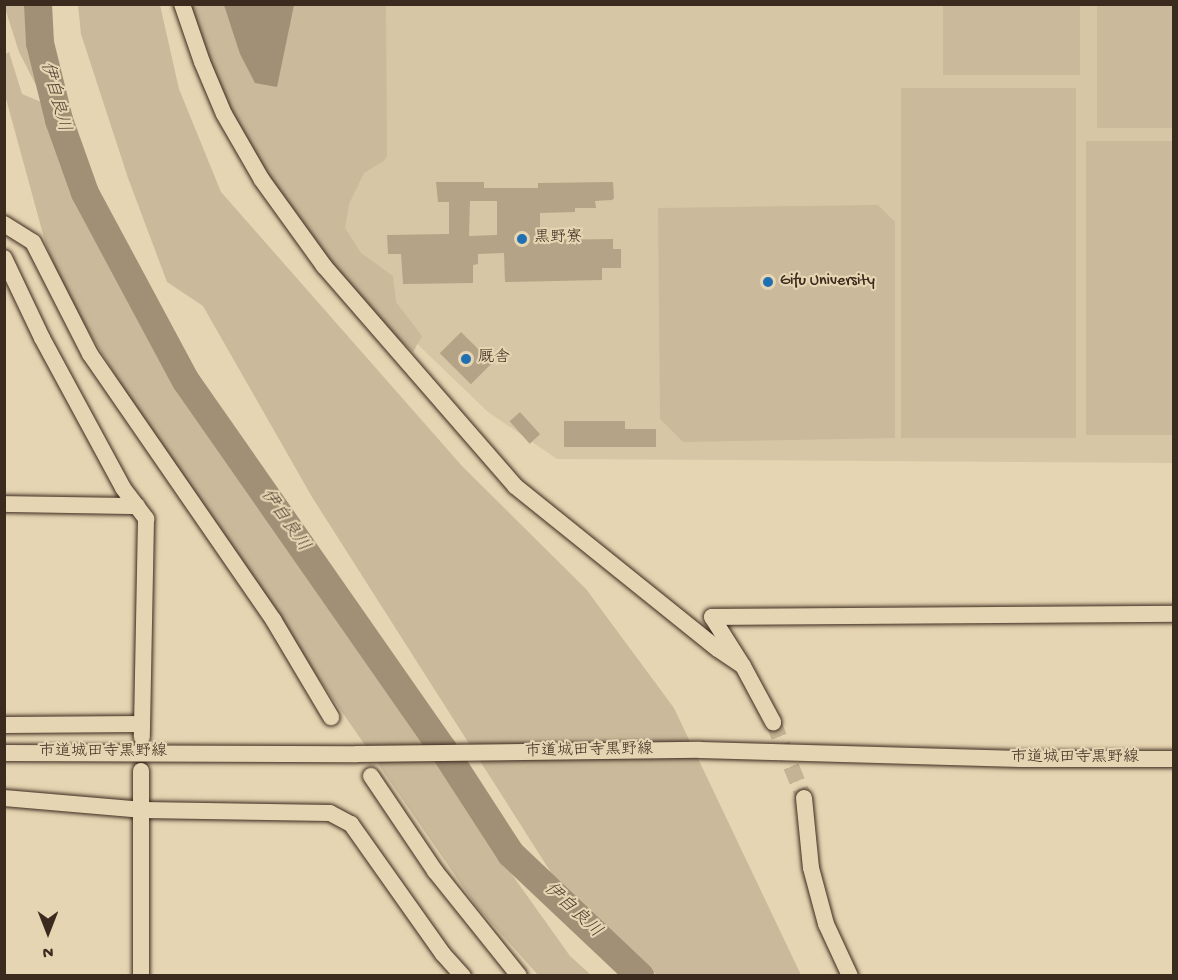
<!DOCTYPE html>
<html>
<head>
<meta charset="utf-8">
<style>
	body { margin:0 }
	#map { position:relative; width:1178px; height:980px; overflow:hidden; background:#e6d5b2; font-family:"Gochi Hand","Klee One",sans-serif }
	div>[style] { position:absolute }
	[style*='--x'] { left:calc(var(--x)*1px); top:calc(var(--y)*1px); width:calc(var(--w)*1px); rotate:calc(var(--a)*1deg) }
	.built>* { inset:0; background:#d7c6a5 }
	.green>* { inset:0; background:#cab99a; transform-origin:0 0 }
	.water>* { inset:0; background:#a19076 }
	.river>* { height:28px; margin:-14px; padding:0 14px; transform-origin:14px; border-radius:14px; background:#a19076 }
	.building>* { inset:0; background:#b4a386; transform-origin:0 0 }
	.minor-tunnel>* { height:16px; margin-top:-8px; transform-origin:0; background:repeating-linear-gradient(90deg,#c4b394 0 16px,transparent 0 24px) }
	.roads { filter:drop-shadow(0 0 2px #3b2a1e) drop-shadow(0 0 2px #3b2a1e) }
	.minor>* { height:16px; margin:-8px; padding:0 8px; transform-origin:8px; border-radius:8px; background:#e6d5b2 }
	.dots>* { width:16px; height:16px; translate:-50% -50%; box-sizing:border-box; border:3px solid #e6d5b2; border-radius:50% }
	span { translate:-50% -50%; white-space:nowrap; text-align:center; line-height:1.15; -webkit-text-stroke:4.5px #e6d5b2; paint-order:stroke }
	.poi-label { font-size:16px; color:#3b2a1e }
	.left { translate:0 -50%; text-align:left }
	.street-label { font-size:16px; color:#3b2a1e }
	.water-label { font-size:18px; color:#4f3e30; font-style:italic }
	.frame { position:absolute; inset:0; border:6px solid #3b2a1e; pointer-events:none }
	.north { position:absolute; left:18px; top:902px; width:60px; height:60px; -webkit-text-stroke:4px #e6d5b2; paint-order:stroke; rotate:180deg; font-size:16px; font-weight:700; line-height:24px; text-align:center; color:#3b2a1e }
	.north::after { content:''; display:block; margin:auto; width:21px; height:27px; background:#3b2a1e; clip-path:polygon(50% 0,100% 100%,50% 72%,0 100%) }
</style>
</head>
<body>
<div id="map">
	<div class="built">
		<div style="clip-path:polygon(203px 5px,1173px 5px,1173px 463px,557px 459px,488px 412px,408px 335px)"></div>
	</div>
	<div class="green">
		<div style="clip-path:polygon(4px 5px,31px 5px,43px 82px,40px 93px,19px 52px)"></div>
		<div style="clip-path:polygon(78px 5px,160px 5px,179px 89px,221px 192px,462px 466px,586px 589px,674px 708px,801px 975px,657px 975px,566px 896px,312px 497px,203px 306px,167px 282px,128px 178px,81px 34px)"></div>
		<div style="clip-path:polygon(187px 5px,386px 5px,387px 155px,385px 160px,364px 173px,349px 204px,345px 228px,361px 253px,393px 276px,396px 302px,422px 336px,413px 352px,381px 323px,323px 260px,231px 120px)"></div>
		<div style="left:943px;top:5px;width:137px;height:70px"></div>
		<div style="left:1097px;top:5px;width:76px;height:123px"></div>
		<div style="clip-path:polygon(9px 52px,22px 94px,46px 104px,77px 195px,125px 290px,319px 589px,365px 651px,476px 824px,570px 956px,591px 975px,538px 975px,477px 907px,165px 456px,67px 296px,46px 245px,5px 95px,4px 55px)"></div>
		<div style="left:901px;top:88px;width:175px;height:350px"></div>
		<div style="left:1086px;top:141px;width:87px;height:294px"></div>
		<div style="clip-path:polygon(878px 205px,895px 222px,895px 438px,683px 442px,660px 419px,658px 208px)"></div>
	</div>
	<div class="water">
		<div style="clip-path:polygon(224px 5px,294px 5px,277px 87px,255px 83px,240px 54px)"></div>
	</div>
	<div class="river">
		<div style="--x:38;--y:4;--w:39;--a:87"></div>
		<div style="--x:40;--y:43;--w:79;--a:76.1"></div>
		<div style="--x:59;--y:120;--w:77;--a:70.4"></div>
		<div style="--x:85;--y:193;--w:213;--a:61.8"></div>
		<div style="--x:186;--y:381;--w:449;--a:55.1"></div>
		<div style="--x:443;--y:749;--w:125;--a:57.1"></div>
		<div style="--x:511;--y:854;--w:178;--a:43.4"></div>
	</div>
	<div class="building">
		<div style="clip-path:polygon(evenodd,436px 182px,484px 182px,484px 188px,538px 188px,538px 183px,613px 182px,614px 198px,612px 200px,595px 201px,596px 208px,575px 208px,575px 212px,540px 213px,540px 240px,613px 239px,613px 249px,621px 249px,621px 268px,602px 268px,602px 280px,505px 282px,504px 253px,478px 254px,478px 264px,473px 265px,473px 283px,403px 284px,401px 254px,388px 254px,387px 235px,449px 234px,449px 202px,438px 202px,436px 182px,470px 201px,497px 201px,497px 235px,469px 236px,470px 201px)"></div>
		<div style="left:461px;top:332px;width:44px;height:30px;rotate:45deg"></div>
		<div style="left:520px;top:412px;width:30px;height:14px;rotate:48deg"></div>
		<div style="clip-path:polygon(564px 421px,625px 421px,625px 429px,656px 429px,656px 447px,564px 447px)"></div>
	</div>
	<div class="minor-tunnel">
		<div style="--x:773;--y:722;--w:82;--a:67.8"></div>
	</div>
	<div class="roads">
		<div class="minor">
			<div style="--x:182;--y:4;--w:61;--a:71"></div>
			<div style="--x:202;--y:62;--w:56;--a:67.1"></div>
			<div style="--x:224;--y:114;--w:76;--a:60.1"></div>
			<div style="--x:262;--y:180;--w:106;--a:54.2"></div>
			<div style="--x:324;--y:266;--w:291;--a:49"></div>
			<div style="--x:515;--y:486;--w:260;--a:38.8"></div>
			<div style="--x:718;--y:649;--w:30;--a:34"></div>
			<div style="--x:4;--y:224;--w:34;--a:32"></div>
			<div style="--x:33;--y:242;--w:126;--a:63"></div>
			<div style="--x:90;--y:354;--w:324;--a:55.4"></div>
			<div style="--x:274;--y:621;--w:112;--a:59.3"></div>
			<div style="--x:4;--y:258;--w:89;--a:64.6"></div>
			<div style="--x:42;--y:338;--w:170;--a:61.6"></div>
			<div style="--x:123;--y:488;--w:39;--a:53"></div>
			<div style="--x:146;--y:519;--w:218;--a:91.1"></div>
			<div style="--x:4;--y:504;--w:133;--a:0.9"></div>
			<div style="--x:712;--y:617;--w:462;--a:-0.4"></div>
			<div style="--x:712;--y:617;--w:58;--a:57.7"></div>
			<div style="--x:743;--y:666;--w:64;--a:61.8"></div>
			<div style="--x:4;--y:725;--w:138;--a:-0.4"></div>
			<div style="--x:4;--y:753;--w:353;--a:0.2"></div>
			<div style="--x:357;--y:754;--w:343;--a:-0.7"></div>
			<div style="--x:700;--y:750;--w:321;--a:1.6"></div>
			<div style="--x:1021;--y:759;--w:153;--a:0"></div>
			<div style="--x:371;--y:776;--w:115;--a:56"></div>
			<div style="--x:435;--y:871;--w:134;--a:51.3"></div>
			<div style="--x:4;--y:798;--w:140;--a:4.9"></div>
			<div style="--x:143;--y:810;--w:187;--a:0.9"></div>
			<div style="--x:330;--y:813;--w:24;--a:28"></div>
			<div style="--x:351;--y:824;--w:159;--a:54.7"></div>
			<div style="--x:443;--y:954;--w:30;--a:48"></div>
			<div style="--x:804;--y:798;--w:70;--a:84.3"></div>
			<div style="--x:811;--y:868;--w:58;--a:75"></div>
			<div style="--x:826;--y:924;--w:57;--a:65.2"></div>
			<div style="--x:141;--y:976;--w:205;--a:-90"></div>
		</div>
	</div>
	<div class="dots">
		<div style="left:522px;top:239px;background:#1f6fb2"></div>
		<div style="left:768px;top:282px;background:#1f6fb2"></div>
		<div style="left:466px;top:359px;background:#1f6fb2"></div>
	</div>
	<div class="poi-label">
		<span class="left" style="left:534px;top:239px">黒野寮</span>
		<span class="left" style="left:780px;top:282px">Gifu University</span>
		<span class="left" style="left:478px;top:359px">厩舎</span>
	</div>
	<div class="street-label">
		<span style="left:589px;top:752px;rotate:-1deg">市道城田寺黒野線</span>
		<span style="left:103px;top:753px">市道城田寺黒野線</span>
		<span style="left:1075px;top:759px">市道城田寺黒野線</span>
	</div>
	<div class="water-label">
		<span style="left:54px;top:97px;rotate:75deg">伊自良川</span>
		<span style="left:284px;top:521px;rotate:55deg">伊自良川</span>
		<span style="left:572px;top:911px;rotate:43deg">伊自良川</span>
	</div>
	<div class="frame"></div>
	<div class="north">N</div>
</div>
</body>
</html>
